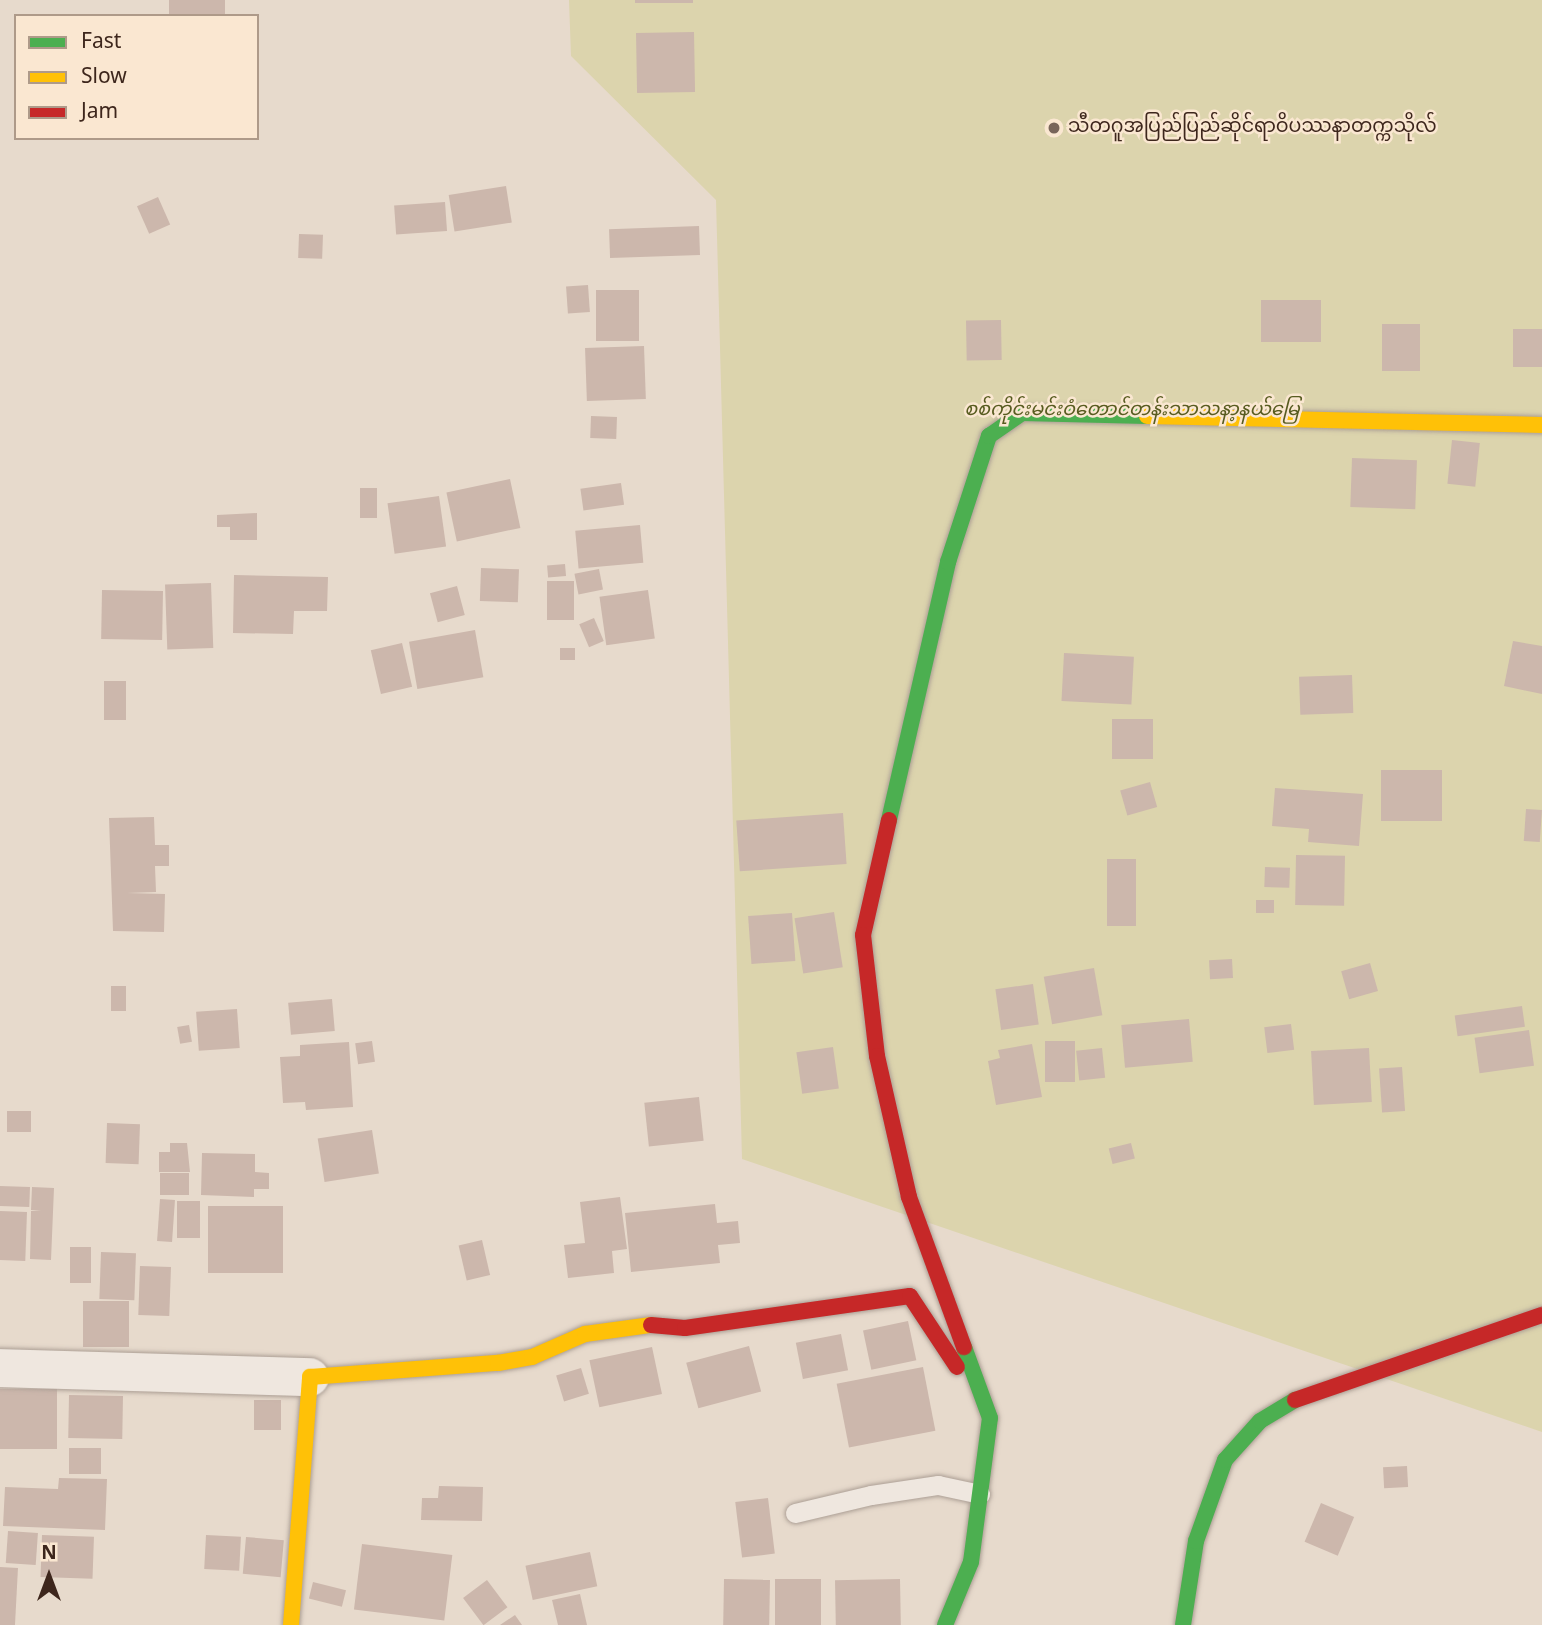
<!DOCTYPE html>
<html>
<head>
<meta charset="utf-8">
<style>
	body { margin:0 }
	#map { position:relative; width:1542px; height:1625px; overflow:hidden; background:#e7dacc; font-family:Georgia,"Noto Sans Myanmar",serif }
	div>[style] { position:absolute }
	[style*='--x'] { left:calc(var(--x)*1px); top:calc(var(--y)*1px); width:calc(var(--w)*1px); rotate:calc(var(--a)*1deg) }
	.green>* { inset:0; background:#dcd4ad }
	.building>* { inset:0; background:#ccb7ac; transform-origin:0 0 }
	.roads { filter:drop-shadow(0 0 2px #ac9f95) drop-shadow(0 0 2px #ac9f95) }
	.lane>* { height:19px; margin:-9.5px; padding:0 9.5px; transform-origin:9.5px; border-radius:9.5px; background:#efe7df }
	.street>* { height:38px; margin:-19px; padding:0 19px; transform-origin:19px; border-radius:19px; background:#efe7df }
	.fast>* { height:16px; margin:-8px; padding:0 8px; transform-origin:8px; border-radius:8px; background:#4caf50 }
	.slow>* { height:16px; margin:-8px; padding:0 8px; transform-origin:8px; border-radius:8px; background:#ffc107 }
	.jam>* { height:16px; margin:-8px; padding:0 8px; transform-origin:8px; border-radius:8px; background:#c62828 }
	.dots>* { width:19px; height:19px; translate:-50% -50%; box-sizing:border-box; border:4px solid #fae7d1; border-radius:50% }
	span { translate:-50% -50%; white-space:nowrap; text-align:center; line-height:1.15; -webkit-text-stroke:5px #fae7d1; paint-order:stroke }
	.poi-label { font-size:19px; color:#3d261c }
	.left { translate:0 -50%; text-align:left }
	.park-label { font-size:19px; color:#585c20; font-style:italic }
	.legend { position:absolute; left:14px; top:14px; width:245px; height:126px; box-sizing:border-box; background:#fae7d1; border:2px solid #ae9a89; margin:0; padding:9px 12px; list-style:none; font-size:21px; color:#3d261c }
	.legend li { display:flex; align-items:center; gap:14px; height:35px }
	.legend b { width:35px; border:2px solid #ae9a89 }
	.north { position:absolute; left:14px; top:1541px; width:70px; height:70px; -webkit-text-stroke:5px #fae7d1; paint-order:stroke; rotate:0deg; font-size:19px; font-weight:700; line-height:28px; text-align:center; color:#3d261c }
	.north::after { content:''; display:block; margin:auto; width:24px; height:32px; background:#3d261c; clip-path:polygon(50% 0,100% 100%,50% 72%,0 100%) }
</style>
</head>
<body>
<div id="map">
	<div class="green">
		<div style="clip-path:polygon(569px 0,1542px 0,1542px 1432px,742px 1159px,716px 200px,571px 56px)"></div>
	</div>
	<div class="building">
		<div style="left:169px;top:0;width:56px;height:16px"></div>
		<div style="left:635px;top:0;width:58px;height:3px"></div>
		<div style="left:694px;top:32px;width:60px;height:58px;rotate:89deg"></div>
		<div style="left:506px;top:186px;width:37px;height:58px;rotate:81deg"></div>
		<div style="left:158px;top:197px;width:30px;height:23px;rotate:66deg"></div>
		<div style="left:445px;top:202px;width:29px;height:51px;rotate:86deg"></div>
		<div style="left:699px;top:226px;width:29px;height:90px;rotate:88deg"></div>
		<div style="left:299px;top:234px;width:24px;height:24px;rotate:2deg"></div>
		<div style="left:588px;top:285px;width:27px;height:22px;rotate:86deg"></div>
		<div style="left:596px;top:290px;width:43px;height:51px"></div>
		<div style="left:1261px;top:300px;width:60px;height:42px"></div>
		<div style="left:1001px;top:320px;width:40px;height:35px;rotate:89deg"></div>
		<div style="left:1382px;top:324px;width:38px;height:47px"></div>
		<div style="left:1513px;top:329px;width:29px;height:38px"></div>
		<div style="left:644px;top:346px;width:53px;height:59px;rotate:88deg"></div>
		<div style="left:591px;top:416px;width:26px;height:22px;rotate:2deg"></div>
		<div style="left:1452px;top:440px;width:28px;height:44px;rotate:6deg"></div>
		<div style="left:1352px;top:458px;width:65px;height:49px;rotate:2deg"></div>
		<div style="left:510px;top:479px;width:50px;height:65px;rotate:78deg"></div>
		<div style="left:621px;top:483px;width:22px;height:41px;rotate:82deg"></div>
		<div style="left:360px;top:488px;width:17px;height:30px"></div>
		<div style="left:439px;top:496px;width:51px;height:52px;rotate:82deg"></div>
		<div style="clip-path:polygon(257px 513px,257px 540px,230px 540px,230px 527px,217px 527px,217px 515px)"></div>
		<div style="left:640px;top:525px;width:38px;height:65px;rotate:85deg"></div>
		<div style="left:565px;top:564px;width:12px;height:18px;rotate:85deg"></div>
		<div style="left:481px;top:568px;width:38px;height:33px;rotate:2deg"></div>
		<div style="left:599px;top:569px;width:21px;height:25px;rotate:79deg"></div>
		<div style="clip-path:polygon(234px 575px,328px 577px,327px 611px,294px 611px,293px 634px,233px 633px)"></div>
		<div style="left:547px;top:581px;width:27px;height:39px"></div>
		<div style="left:211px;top:583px;width:65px;height:46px;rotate:88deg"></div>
		<div style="left:457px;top:586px;width:30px;height:28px;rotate:75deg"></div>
		<div style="left:102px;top:590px;width:61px;height:49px;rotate:1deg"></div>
		<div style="left:648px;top:590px;width:49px;height:49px;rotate:82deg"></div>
		<div style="left:594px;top:618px;width:25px;height:16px;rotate:67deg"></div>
		<div style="left:475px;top:630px;width:48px;height:67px;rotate:80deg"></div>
		<div style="clip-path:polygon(1513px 641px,1542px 646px,1542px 694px,1504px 686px)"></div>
		<div style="left:402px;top:643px;width:45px;height:32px;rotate:77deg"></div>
		<div style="left:560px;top:648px;width:15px;height:12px"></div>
		<div style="left:1064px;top:653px;width:70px;height:48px;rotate:3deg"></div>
		<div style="left:1352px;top:675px;width:38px;height:53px;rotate:88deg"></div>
		<div style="left:104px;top:681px;width:22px;height:39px"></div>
		<div style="left:1112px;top:719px;width:41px;height:40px"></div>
		<div style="left:1381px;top:770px;width:61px;height:51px"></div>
		<div style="left:1150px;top:782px;width:26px;height:31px;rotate:74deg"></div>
		<div style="clip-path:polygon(1275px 788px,1363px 794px,1359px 846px,1308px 842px,1309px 829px,1272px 826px)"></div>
		<div style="left:1526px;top:809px;width:16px;height:32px;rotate:4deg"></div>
		<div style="left:843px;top:813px;width:51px;height:107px;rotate:86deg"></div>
		<div style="clip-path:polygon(154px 817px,155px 845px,169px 845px,169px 866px,155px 866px,156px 892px,127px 893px,165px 894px,164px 932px,113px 931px,109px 818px)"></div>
		<div style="left:1296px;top:855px;width:49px;height:50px;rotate:1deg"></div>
		<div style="left:1107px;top:859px;width:29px;height:67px"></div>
		<div style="left:1265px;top:867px;width:25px;height:20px;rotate:2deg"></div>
		<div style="left:1256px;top:900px;width:18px;height:13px"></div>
		<div style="left:834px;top:912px;width:56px;height:40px;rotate:81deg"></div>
		<div style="left:792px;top:913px;width:48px;height:44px;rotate:86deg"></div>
		<div style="left:1232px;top:959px;width:19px;height:23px;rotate:87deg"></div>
		<div style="left:1370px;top:963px;width:29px;height:30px;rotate:74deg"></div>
		<div style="left:1094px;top:968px;width:48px;height:51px;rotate:80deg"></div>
		<div style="left:1033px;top:984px;width:41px;height:38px;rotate:82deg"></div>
		<div style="left:126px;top:986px;width:25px;height:15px;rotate:90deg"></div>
		<div style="left:332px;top:999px;width:32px;height:44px;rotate:85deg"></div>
		<div style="left:1522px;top:1006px;width:21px;height:68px;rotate:82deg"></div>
		<div style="left:237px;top:1009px;width:39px;height:41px;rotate:86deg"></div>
		<div style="left:1189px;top:1019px;width:43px;height:68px;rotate:85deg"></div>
		<div style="left:1291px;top:1024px;width:26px;height:27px;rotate:83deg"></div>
		<div style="left:189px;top:1025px;width:17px;height:12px;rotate:80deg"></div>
		<div style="left:1529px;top:1030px;width:36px;height:55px;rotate:82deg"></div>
		<div style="left:372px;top:1041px;width:21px;height:17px;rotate:82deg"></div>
		<div style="left:1045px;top:1041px;width:30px;height:41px"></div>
		<div style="clip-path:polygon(349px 1042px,353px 1107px,306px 1110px,305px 1102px,283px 1103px,280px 1057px,300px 1056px,300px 1045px)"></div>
		<div style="clip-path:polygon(1032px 1044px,1042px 1097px,996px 1105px,988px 1061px,1000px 1058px,998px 1050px)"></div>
		<div style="left:833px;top:1047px;width:42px;height:37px;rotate:82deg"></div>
		<div style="left:1102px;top:1048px;width:30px;height:26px;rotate:84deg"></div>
		<div style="left:1369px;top:1048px;width:54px;height:58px;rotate:87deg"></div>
		<div style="left:1402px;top:1067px;width:44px;height:23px;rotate:86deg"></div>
		<div style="left:699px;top:1097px;width:44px;height:55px;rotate:84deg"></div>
		<div style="left:7px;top:1111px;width:24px;height:21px"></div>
		<div style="left:107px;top:1123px;width:33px;height:40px;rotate:2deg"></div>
		<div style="left:372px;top:1130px;width:44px;height:55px;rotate:81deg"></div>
		<div style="clip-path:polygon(170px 1143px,187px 1143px,190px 1172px,159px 1172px,159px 1152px,170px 1152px)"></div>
		<div style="left:1131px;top:1143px;width:16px;height:23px;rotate:76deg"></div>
		<div style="clip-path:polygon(202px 1153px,255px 1154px,255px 1172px,269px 1173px,269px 1189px,254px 1189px,254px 1197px,201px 1195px)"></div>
		<div style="left:160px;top:1173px;width:29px;height:22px"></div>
		<div style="left:0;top:1186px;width:30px;height:20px;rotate:2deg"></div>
		<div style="clip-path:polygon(32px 1187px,54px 1188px,51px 1260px,30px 1259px,31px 1211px,41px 1210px,31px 1210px)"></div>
		<div style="clip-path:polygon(620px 1197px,627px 1249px,612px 1251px,614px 1273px,568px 1278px,564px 1245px,585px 1243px,580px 1202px)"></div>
		<div style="left:160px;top:1199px;width:15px;height:42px;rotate:4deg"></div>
		<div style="left:177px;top:1201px;width:23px;height:37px"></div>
		<div style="clip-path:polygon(715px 1204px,717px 1223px,738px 1221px,740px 1243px,718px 1245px,720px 1263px,631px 1272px,625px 1213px)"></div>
		<div style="left:208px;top:1206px;width:75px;height:67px"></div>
		<div style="left:0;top:1211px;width:27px;height:49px;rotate:2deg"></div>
		<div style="left:482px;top:1240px;width:36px;height:24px;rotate:77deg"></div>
		<div style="left:70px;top:1247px;width:21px;height:36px"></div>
		<div style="left:101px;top:1252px;width:35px;height:47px;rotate:2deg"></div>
		<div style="left:140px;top:1266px;width:31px;height:49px;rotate:2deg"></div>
		<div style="left:83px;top:1301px;width:46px;height:46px"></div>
		<div style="left:908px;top:1321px;width:40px;height:46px;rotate:78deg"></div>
		<div style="left:841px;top:1334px;width:37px;height:46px;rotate:79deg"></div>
		<div style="left:749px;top:1346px;width:47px;height:65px;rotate:75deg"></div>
		<div style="left:652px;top:1347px;width:48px;height:64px;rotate:78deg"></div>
		<div style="left:923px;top:1367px;width:65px;height:88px;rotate:79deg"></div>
		<div style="left:581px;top:1368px;width:27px;height:26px;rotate:73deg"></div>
		<div style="left:0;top:1389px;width:57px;height:60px"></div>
		<div style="left:69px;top:1395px;width:54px;height:43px;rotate:1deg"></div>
		<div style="left:254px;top:1400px;width:27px;height:30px"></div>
		<div style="left:69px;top:1448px;width:32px;height:26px"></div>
		<div style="left:1407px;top:1466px;width:21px;height:24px;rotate:87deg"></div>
		<div style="clip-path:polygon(59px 1478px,107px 1479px,105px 1530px,3px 1526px,5px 1487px,58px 1489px)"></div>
		<div style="clip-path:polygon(439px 1486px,483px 1487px,482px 1521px,421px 1520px,422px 1498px,438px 1498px)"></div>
		<div style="left:768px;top:1498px;width:56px;height:33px;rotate:83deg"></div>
		<div style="left:1321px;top:1503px;width:36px;height:42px;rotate:23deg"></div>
		<div style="left:8px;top:1531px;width:30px;height:32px;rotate:4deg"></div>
		<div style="left:42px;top:1535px;width:52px;height:42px;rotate:2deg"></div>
		<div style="left:206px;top:1535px;width:35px;height:34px;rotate:3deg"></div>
		<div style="left:246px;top:1537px;width:38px;height:37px;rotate:5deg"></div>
		<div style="left:362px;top:1544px;width:91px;height:66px;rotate:7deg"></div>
		<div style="left:590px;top:1552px;width:35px;height:66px;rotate:78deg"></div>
		<div style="left:0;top:1567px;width:18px;height:58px;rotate:3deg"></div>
		<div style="left:724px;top:1579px;width:46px;height:46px;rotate:1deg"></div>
		<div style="left:775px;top:1579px;width:46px;height:46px"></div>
		<div style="left:900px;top:1579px;width:46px;height:65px;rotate:89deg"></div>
		<div style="left:487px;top:1580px;width:34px;height:30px;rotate:53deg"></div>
		<div style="left:313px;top:1582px;width:34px;height:17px;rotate:14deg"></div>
		<div style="clip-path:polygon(580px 1594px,587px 1625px,558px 1625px,552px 1600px)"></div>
		<div style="clip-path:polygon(515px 1615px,522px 1625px,500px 1625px)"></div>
	</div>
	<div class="roads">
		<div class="lane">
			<div style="--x:795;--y:1513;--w:78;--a:-13.3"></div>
			<div style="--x:871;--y:1495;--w:68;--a:-8.5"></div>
			<div style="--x:938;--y:1485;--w:43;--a:12.1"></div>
		</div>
		<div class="street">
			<div style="--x:0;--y:1368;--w:310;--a:1.7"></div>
		</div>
		<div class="fast">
			<div style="--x:889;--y:820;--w:265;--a:-77.1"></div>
			<div style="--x:948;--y:562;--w:133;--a:-72"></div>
			<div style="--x:989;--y:436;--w:40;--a:-34.9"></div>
			<div style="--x:1022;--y:413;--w:125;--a:1.4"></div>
			<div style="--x:945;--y:1625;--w:68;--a:-67.6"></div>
			<div style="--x:971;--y:1562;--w:145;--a:-82.5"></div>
			<div style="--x:990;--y:1418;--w:76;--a:-110.1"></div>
			<div style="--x:1183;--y:1625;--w:85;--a:-81.2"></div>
			<div style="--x:1196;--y:1541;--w:86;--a:-70.3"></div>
			<div style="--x:1225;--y:1460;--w:52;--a:-48.1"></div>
			<div style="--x:1260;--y:1421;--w:41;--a:-31"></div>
		</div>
		<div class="slow">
			<div style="--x:1147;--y:416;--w:395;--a:1.3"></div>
			<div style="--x:291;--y:1625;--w:249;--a:-85.6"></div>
			<div style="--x:310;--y:1377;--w:189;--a:-4.3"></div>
			<div style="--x:498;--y:1363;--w:35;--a:-10"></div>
			<div style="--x:532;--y:1357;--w:58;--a:-23.5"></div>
			<div style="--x:585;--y:1334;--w:67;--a:-7.8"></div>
		</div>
		<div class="jam">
			<div style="--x:889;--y:820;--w:118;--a:102.7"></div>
			<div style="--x:863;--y:935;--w:122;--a:83.4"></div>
			<div style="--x:877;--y:1056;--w:145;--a:77.2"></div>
			<div style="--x:909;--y:1197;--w:160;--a:69.9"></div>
			<div style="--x:651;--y:1325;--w:34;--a:5"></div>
			<div style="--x:685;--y:1328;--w:227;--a:-8.1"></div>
			<div style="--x:910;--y:1296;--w:85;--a:56.5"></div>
			<div style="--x:1295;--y:1400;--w:261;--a:-19"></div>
		</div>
	</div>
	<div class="dots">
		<div style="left:1054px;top:128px;background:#78655a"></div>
	</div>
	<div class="poi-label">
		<span class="left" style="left:1068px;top:128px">သီတဂူအပြည်ပြည်ဆိုင်ရာဝိပဿနာတက္ကသိုလ်</span>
	</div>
	<div class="park-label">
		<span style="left:1132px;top:411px">စစ်ကိုင်းမင်းဝံတောင်တန်းသာသနာ့နယ်မြေ</span>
	</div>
	<ul class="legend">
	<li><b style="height:9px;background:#4caf50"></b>Fast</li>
	<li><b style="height:9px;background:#ffc107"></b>Slow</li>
	<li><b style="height:9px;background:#c62828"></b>Jam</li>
	</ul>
	<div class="north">N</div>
</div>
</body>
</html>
